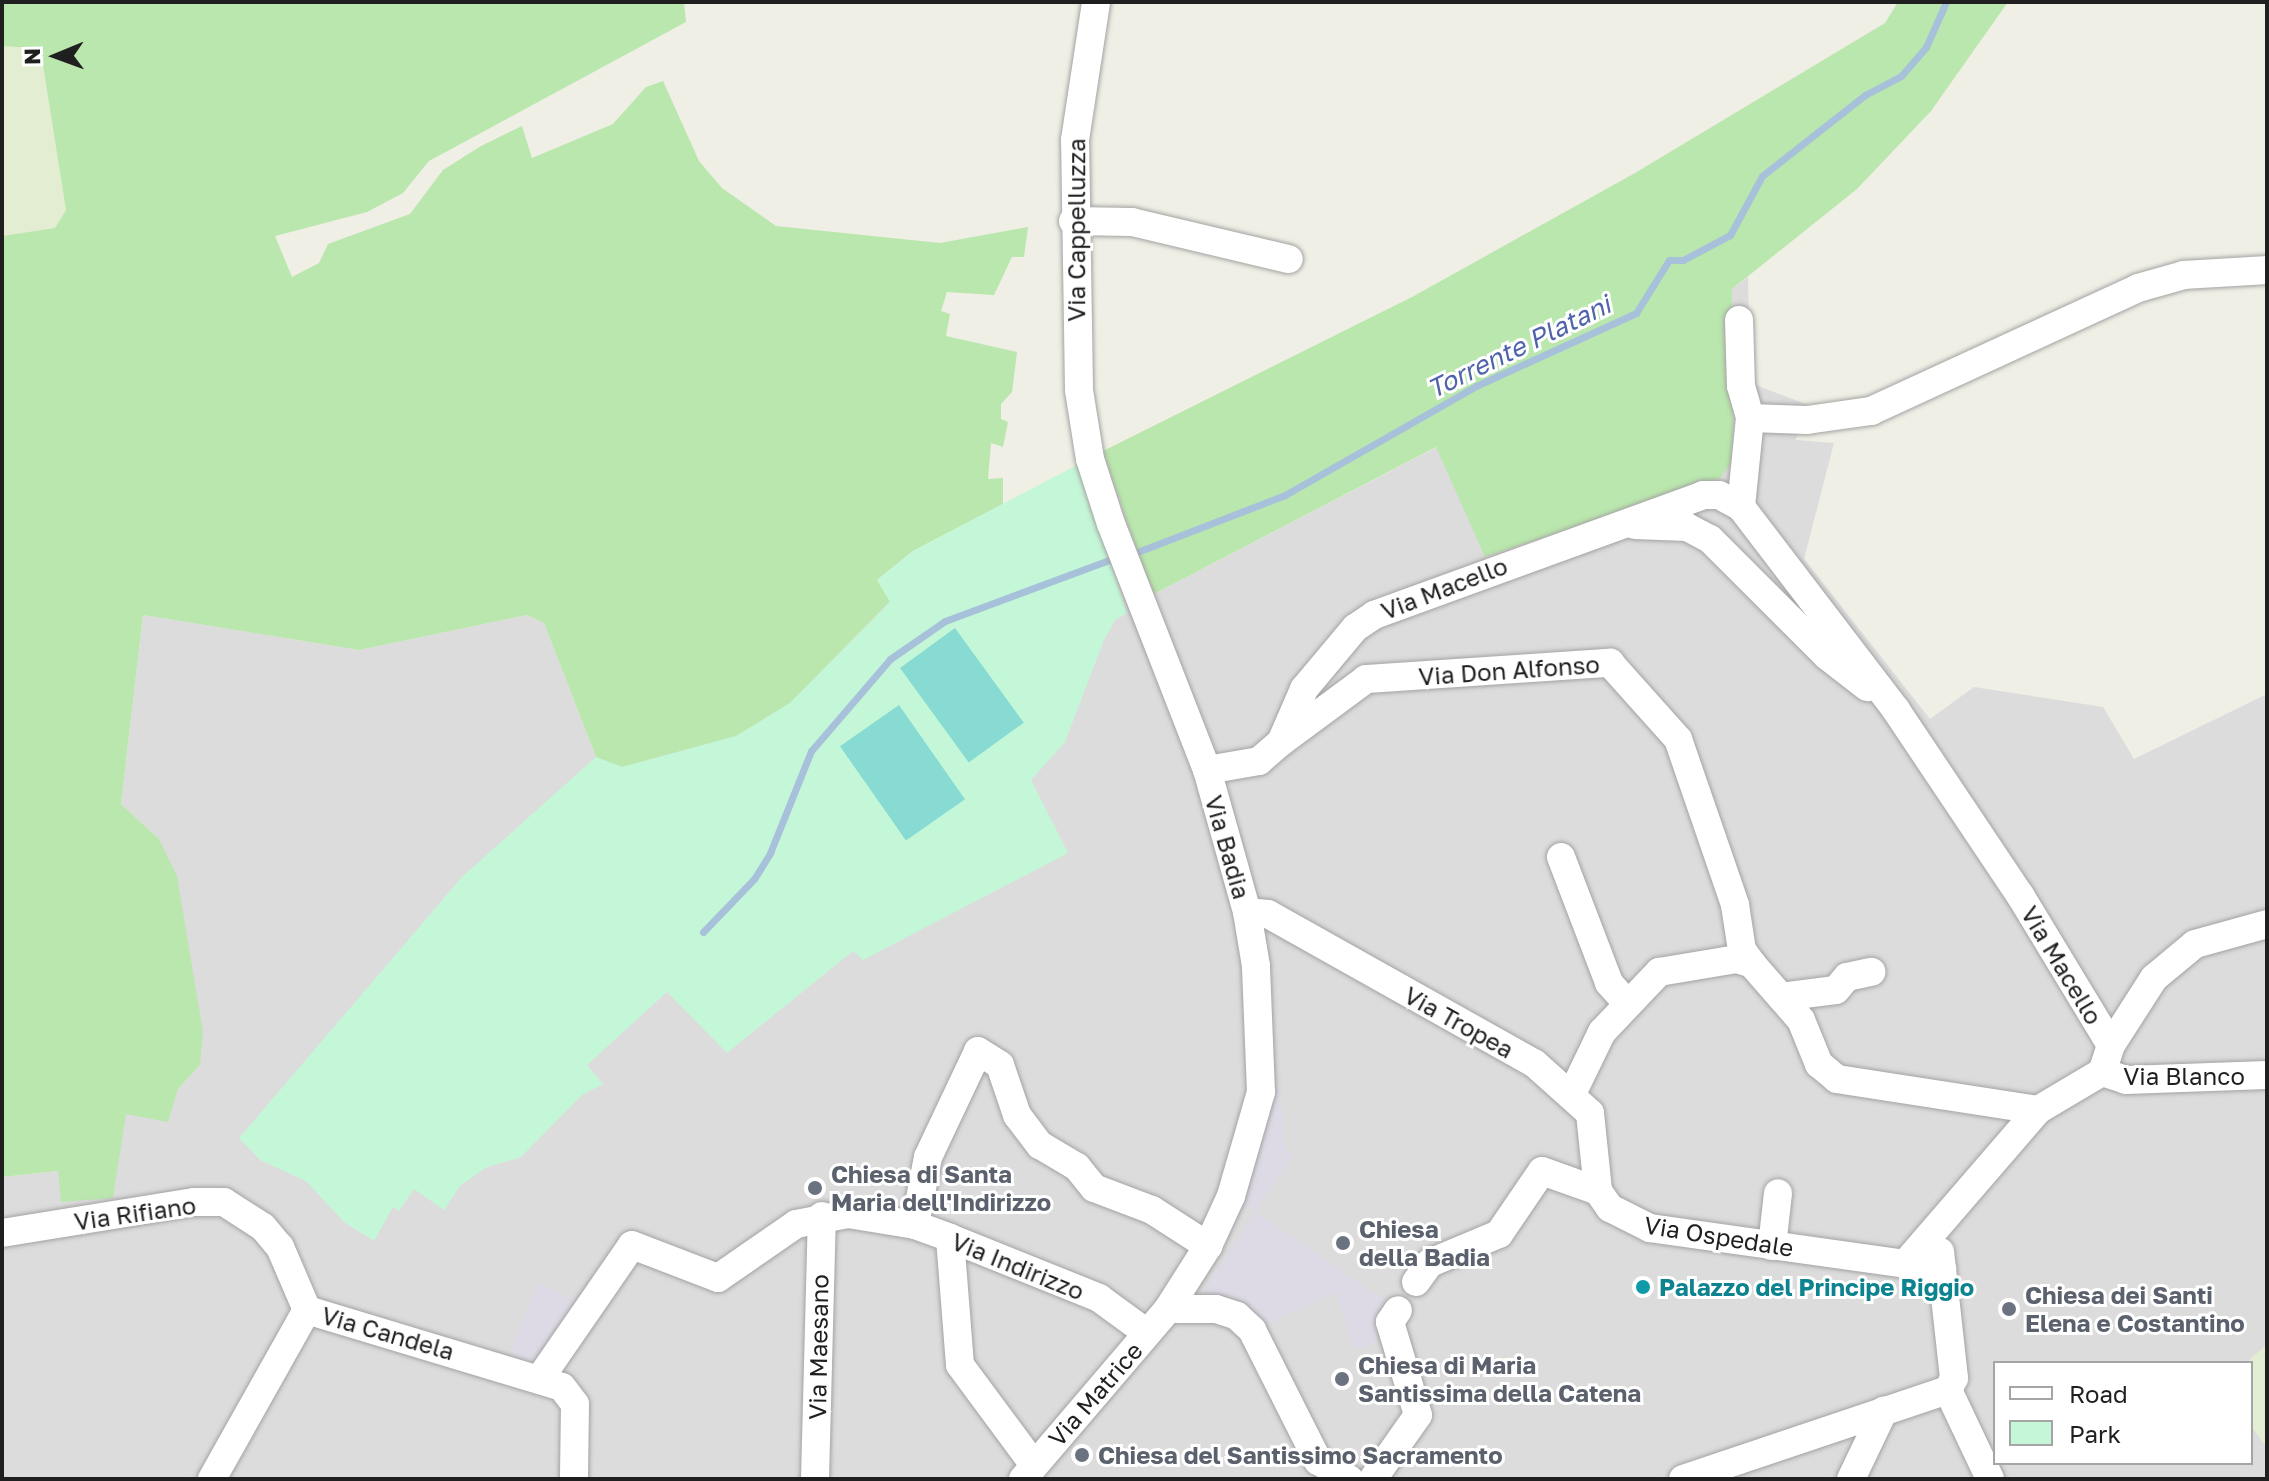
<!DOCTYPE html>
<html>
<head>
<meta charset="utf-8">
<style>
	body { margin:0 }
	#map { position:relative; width:2269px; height:1481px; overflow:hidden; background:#efefe5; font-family:"Golos Text",sans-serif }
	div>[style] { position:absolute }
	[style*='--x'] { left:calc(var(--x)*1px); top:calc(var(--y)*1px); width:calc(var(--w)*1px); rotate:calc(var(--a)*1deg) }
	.residential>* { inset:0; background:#dddcdc }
	.farmland>* { inset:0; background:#e3edd1 }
	.grass>* { inset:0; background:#bae7ad }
	.park>* { inset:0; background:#c4f7d7 }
	.pitch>* { inset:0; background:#87dbd2; transform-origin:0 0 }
	.plaza>* { inset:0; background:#dddae5 }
	.stream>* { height:7px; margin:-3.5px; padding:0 3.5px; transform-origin:3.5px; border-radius:3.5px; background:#a8c1db }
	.roads { filter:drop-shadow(0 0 2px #a3a3a3) drop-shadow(0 0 2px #a3a3a3) }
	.street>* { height:28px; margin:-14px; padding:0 14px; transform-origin:14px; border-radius:14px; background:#fff }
	.dots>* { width:22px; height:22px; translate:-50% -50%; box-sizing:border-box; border:4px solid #fff; border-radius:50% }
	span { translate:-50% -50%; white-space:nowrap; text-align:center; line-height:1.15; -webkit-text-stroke:6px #fff; paint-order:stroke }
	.street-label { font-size:24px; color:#1f1f1f }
	.worship-label { font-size:24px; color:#5b616d; font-weight:700 }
	.left { translate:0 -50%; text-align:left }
	.culture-label { font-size:24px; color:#0d838f; font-weight:700 }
	.water-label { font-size:26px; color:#4f63ab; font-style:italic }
	.frame { position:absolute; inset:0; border:4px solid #1f1f1f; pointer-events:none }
	.legend { position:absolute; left:1993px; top:1361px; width:260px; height:104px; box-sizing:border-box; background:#fff; border:2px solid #a5a5a5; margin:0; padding:10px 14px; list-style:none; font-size:24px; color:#1f1f1f }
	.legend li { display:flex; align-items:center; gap:16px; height:40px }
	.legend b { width:40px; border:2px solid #a5a5a5 }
	.north { position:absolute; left:16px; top:16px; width:80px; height:80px; -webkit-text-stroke:6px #fff; paint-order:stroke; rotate:269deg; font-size:22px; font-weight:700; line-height:32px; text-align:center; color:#1f1f1f }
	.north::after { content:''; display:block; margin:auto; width:28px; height:36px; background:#1f1f1f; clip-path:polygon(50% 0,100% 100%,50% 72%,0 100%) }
</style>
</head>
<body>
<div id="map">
	<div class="residential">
		<div style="clip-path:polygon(evenodd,1748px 277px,1750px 383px,1806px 404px,1796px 440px,1834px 443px,1804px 559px,1930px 719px,1974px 687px,2103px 707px,2134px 759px,2267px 694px,2267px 1479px,2px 1479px,2px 1177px,59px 1171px,126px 1113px,167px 1121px,178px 1089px,200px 1065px,159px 839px,121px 804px,143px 615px,359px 650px,527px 615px,544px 623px,596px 757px,1103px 451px,1152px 595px,1437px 447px,1733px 388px,1732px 289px,1748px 277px,1995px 1363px,2251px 1363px,2251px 1463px,1995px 1463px,1995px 1363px)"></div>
	</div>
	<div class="farmland">
		<div style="clip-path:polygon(2px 46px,33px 47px,42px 59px,66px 210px,55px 228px,2px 236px)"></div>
		<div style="clip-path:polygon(2267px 1344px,2267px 1448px,2251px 1426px,2251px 1363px,2246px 1363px)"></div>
	</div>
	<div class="grass">
		<div style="clip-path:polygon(2px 2px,684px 2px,686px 22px,429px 161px,403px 193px,367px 212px,275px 236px,292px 277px,319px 263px,328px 244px,410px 214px,443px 170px,481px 146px,522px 126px,532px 158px,613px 124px,646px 87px,663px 81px,699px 161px,722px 188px,776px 226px,940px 243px,1028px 227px,1024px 257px,1012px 257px,994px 295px,947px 292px,941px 311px,950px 314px,946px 336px,1017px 352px,1012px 392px,1001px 404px,1001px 419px,1008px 422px,1003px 447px,991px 443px,988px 479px,1003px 478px,1003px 504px,913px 551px,877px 580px,890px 601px,790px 703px,736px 736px,622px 767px,596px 757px,544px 623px,527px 615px,359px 650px,143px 615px,121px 804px,159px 839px,177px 876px,203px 1032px,200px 1065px,178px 1089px,168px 1122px,126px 1114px,113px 1198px,61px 1202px,58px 1171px,2px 1177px,2px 236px,55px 228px,66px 210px,42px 59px,33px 48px,2px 46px)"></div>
		<div style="clip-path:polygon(1898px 2px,2008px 2px,1931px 111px,1857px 189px,1732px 289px,1733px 461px,1720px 478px,1485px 557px,1436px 447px,1152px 595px,1103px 451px,1412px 297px,1635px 173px,1885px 23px)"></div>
	</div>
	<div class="park">
		<div style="clip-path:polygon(1081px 463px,1127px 613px,1115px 620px,1104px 640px,1065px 742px,1031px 780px,1068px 853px,863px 960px,853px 951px,727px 1053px,667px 992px,587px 1065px,603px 1084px,582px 1095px,521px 1157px,485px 1168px,460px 1186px,444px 1210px,414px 1189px,399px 1211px,393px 1207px,374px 1241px,344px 1222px,306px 1181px,260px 1160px,239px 1138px,462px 877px,596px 757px,622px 767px,736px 736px,790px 703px,890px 602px,877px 580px,913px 551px)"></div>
	</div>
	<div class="pitch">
		<div style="left:955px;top:628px;width:117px;height:68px;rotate:54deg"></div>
		<div style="left:899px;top:705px;width:115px;height:72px;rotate:55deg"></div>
	</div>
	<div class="plaza">
		<div style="clip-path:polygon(1280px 1085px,1285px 1149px,1293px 1156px,1255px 1211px,1398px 1310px,1375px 1342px,1354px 1351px,1336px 1292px,1262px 1326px,1193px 1306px,1255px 1212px,1231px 1196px,1261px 1092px)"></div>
		<div style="clip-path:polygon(538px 1283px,590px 1306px,541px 1377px,504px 1366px)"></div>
	</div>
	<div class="stream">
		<div style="--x:1140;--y:551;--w:155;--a:-21.1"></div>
		<div style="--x:1285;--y:495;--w:220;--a:-29.7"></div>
		<div style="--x:1476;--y:386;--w:176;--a:-24.5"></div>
		<div style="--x:1636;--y:313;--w:62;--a:-58.1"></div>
		<div style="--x:1669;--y:260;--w:14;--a:0"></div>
		<div style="--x:1683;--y:260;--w:53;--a:-28"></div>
		<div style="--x:1730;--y:235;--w:67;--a:-61.5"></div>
		<div style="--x:1762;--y:176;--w:131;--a:-38.2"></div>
		<div style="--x:1865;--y:95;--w:41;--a:-27.8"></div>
		<div style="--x:1901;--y:76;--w:38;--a:-49"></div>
		<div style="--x:1926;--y:47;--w:49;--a:-66"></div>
		<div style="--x:703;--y:932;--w:74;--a:-46.1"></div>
		<div style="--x:754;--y:879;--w:31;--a:-58"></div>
		<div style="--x:770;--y:853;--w:110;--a:-68.1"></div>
		<div style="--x:811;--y:751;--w:121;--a:-49.3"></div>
		<div style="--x:890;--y:659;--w:67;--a:-34.6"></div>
		<div style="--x:945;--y:621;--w:178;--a:-20.4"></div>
	</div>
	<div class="roads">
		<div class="street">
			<div style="--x:1073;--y:221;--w:59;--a:1"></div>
			<div style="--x:1132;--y:222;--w:161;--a:13.3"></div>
			<div style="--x:1739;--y:320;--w:66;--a:88.3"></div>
			<div style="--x:1741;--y:386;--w:33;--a:74"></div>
			<div style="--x:1750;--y:418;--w:89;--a:95.8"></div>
			<div style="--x:1750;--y:418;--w:57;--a:2"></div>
			<div style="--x:1807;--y:420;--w:65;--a:-8"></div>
			<div style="--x:1871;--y:411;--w:294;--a:-24.7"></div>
			<div style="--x:2138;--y:288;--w:48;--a:-15.8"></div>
			<div style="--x:2184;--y:275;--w:83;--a:-3.4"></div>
			<div style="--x:1635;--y:525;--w:52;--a:2.2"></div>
			<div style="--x:1687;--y:527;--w:26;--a:28"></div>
			<div style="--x:1710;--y:539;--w:165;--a:45"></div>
			<div style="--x:1827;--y:656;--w:51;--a:37.8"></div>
			<div style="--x:1281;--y:742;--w:106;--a:-36.5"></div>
			<div style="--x:1366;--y:679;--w:245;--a:-3.8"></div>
			<div style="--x:1610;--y:663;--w:102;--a:48.2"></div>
			<div style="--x:1678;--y:739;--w:176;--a:71"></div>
			<div style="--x:1735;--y:905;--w:46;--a:81.2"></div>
			<div style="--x:1742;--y:950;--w:17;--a:54"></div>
			<div style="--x:1207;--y:770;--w:53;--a:-9.8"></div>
			<div style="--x:1259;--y:761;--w:29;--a:-41"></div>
			<div style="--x:1281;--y:742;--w:58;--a:-66.5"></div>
			<div style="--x:1304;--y:689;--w:80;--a:-50.1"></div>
			<div style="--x:1355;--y:628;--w:23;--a:-34"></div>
			<div style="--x:1374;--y:615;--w:350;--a:-20"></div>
			<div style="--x:1703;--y:495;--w:16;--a:0"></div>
			<div style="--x:1719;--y:495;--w:25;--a:29"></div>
			<div style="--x:1741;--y:507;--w:255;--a:52.6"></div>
			<div style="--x:1896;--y:710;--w:223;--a:56.2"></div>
			<div style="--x:2020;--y:895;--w:175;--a:58.8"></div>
			<div style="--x:2111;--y:1045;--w:28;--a:108"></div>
			<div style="--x:2102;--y:1072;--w:74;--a:149.3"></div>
			<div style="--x:2038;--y:1110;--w:203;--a:130.8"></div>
			<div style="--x:1561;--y:857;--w:135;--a:69.1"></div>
			<div style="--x:1609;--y:983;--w:27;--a:48"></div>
			<div style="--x:1247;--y:912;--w:21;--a:5"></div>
			<div style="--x:1268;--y:914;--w:305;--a:29.3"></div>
			<div style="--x:1534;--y:1063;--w:75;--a:41.8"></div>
			<div style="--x:1590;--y:1113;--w:78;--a:84.1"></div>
			<div style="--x:1781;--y:997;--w:55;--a:-7.3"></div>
			<div style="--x:1836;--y:990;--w:17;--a:-50"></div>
			<div style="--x:1847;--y:977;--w:25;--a:-12"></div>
			<div style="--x:2111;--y:1045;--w:80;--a:-57.3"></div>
			<div style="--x:2154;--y:978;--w:53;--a:-39.7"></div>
			<div style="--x:2195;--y:944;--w:75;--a:-15.5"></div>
			<div style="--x:2102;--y:1072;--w:25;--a:18"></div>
			<div style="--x:2126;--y:1080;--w:141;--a:-2"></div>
			<div style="--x:1571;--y:1096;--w:71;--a:-64.2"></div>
			<div style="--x:1602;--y:1032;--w:83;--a:-46.5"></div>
			<div style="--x:1659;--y:972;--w:79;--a:-9.5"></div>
			<div style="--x:1737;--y:959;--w:16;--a:18"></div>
			<div style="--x:1752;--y:964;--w:74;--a:48.8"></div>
			<div style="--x:1801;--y:1020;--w:48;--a:67.8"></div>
			<div style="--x:1819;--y:1064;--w:23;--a:40"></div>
			<div style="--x:1837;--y:1079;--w:203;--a:8.8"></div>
			<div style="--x:915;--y:1225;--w:69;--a:-79.2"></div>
			<div style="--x:928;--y:1157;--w:117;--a:-64.7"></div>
			<div style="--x:978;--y:1051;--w:26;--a:32"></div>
			<div style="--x:1000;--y:1065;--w:53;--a:71.2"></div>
			<div style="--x:1017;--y:1115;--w:38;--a:53"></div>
			<div style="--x:1040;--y:1145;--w:43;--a:30.7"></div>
			<div style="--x:1077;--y:1167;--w:27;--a:51"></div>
			<div style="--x:1094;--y:1188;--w:62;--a:20.8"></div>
			<div style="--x:1152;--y:1210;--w:67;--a:32.7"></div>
			<div style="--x:2;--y:1233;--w:194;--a:-9.2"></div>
			<div style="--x:194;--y:1202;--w:30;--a:0"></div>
			<div style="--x:224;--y:1202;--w:46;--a:32.7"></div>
			<div style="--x:263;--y:1227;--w:26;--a:50"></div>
			<div style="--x:280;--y:1247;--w:69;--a:66.8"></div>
			<div style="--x:950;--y:1238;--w:127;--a:85.5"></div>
			<div style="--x:960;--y:1365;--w:124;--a:53.5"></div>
			<div style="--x:1772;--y:1246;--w:53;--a:-83.5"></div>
			<div style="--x:1416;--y:1282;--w:24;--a:-54"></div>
			<div style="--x:1430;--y:1263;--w:75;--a:-22.8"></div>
			<div style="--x:1499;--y:1234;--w:76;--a:-55.7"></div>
			<div style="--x:1542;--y:1171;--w:59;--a:19.7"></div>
			<div style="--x:1598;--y:1191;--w:21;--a:55"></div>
			<div style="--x:1610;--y:1208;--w:45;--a:26.6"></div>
			<div style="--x:1650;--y:1228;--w:295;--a:8"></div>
			<div style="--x:1168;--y:1309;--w:48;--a:0"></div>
			<div style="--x:1216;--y:1309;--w:22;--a:18"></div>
			<div style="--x:1237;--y:1316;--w:21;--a:43"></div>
			<div style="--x:1252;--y:1330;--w:147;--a:63.3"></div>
			<div style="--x:1318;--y:1461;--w:36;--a:30"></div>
			<div style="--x:307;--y:1310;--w:266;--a:16.8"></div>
			<div style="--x:562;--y:1387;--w:21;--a:53"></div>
			<div style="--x:575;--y:1404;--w:75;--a:90.8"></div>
			<div style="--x:541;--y:1377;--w:160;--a:-55.4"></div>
			<div style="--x:632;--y:1245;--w:92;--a:21"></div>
			<div style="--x:718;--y:1278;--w:95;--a:-34.7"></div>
			<div style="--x:796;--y:1224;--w:53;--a:-10.9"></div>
			<div style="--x:848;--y:1214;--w:68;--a:9.3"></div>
			<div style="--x:915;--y:1225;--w:37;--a:20"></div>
			<div style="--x:950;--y:1238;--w:161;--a:21.9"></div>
			<div style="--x:1099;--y:1298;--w:59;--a:36.1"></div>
			<div style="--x:1948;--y:1390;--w:98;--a:64.7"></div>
			<div style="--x:212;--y:1479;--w:194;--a:-60.7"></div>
			<div style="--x:815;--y:1479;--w:263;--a:-88.5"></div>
			<div style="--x:1023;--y:1479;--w:223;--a:-49.5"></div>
			<div style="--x:1168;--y:1309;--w:75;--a:-57.6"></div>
			<div style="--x:1208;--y:1246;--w:55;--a:-65.3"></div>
			<div style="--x:1231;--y:1196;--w:108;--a:-73.9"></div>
			<div style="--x:1261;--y:1092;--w:126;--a:-92.3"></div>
			<div style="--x:1256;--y:966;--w:55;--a:-99.5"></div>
			<div style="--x:1247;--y:912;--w:148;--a:-105.7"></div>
			<div style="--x:1207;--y:770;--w:264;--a:-111.3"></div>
			<div style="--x:1111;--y:524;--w:68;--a:-107.9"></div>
			<div style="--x:1090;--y:459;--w:70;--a:-99.1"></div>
			<div style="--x:1079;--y:390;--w:250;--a:-90.9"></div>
			<div style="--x:1075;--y:140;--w:140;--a:-81.3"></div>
			<div style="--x:1373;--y:1479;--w:78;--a:-54.9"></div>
			<div style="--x:1418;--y:1415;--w:97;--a:-106.8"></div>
			<div style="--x:1390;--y:1322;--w:14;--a:-56"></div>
			<div style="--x:1683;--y:1479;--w:280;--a:-18.6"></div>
			<div style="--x:1948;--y:1390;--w:13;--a:-63"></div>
			<div style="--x:1954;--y:1378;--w:127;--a:-96.3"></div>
			<div style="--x:1851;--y:1479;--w:76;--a:-64.4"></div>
		</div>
	</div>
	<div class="dots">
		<div style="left:815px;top:1188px;background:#6b7280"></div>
		<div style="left:1343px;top:1243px;background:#6b7280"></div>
		<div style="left:1643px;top:1287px;background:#0f9aa8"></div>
		<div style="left:2009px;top:1309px;background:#6b7280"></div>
		<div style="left:1342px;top:1379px;background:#6b7280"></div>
		<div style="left:1082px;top:1455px;background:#6b7280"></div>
	</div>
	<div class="street-label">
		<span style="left:1076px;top:230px;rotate:-90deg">Via Cappelluzza</span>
		<span style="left:1444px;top:588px;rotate:-21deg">Via Macello</span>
		<span style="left:1509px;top:670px;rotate:-4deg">Via Don Alfonso</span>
		<span style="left:1228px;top:847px;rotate:74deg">Via Badia</span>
		<span style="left:2062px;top:965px;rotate:59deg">Via Macello</span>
		<span style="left:1459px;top:1022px;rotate:29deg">Via Tropea</span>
		<span style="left:2184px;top:1076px">Via Blanco</span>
		<span style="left:135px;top:1213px;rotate:-8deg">Via Rifiano</span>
		<span style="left:1719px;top:1236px;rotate:9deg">Via Ospedale</span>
		<span style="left:1018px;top:1266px;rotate:22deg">Via Indirizzo</span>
		<span style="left:388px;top:1333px;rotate:16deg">Via Candela</span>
		<span style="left:818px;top:1347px;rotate:-89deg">Via Maesano</span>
		<span style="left:1095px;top:1394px;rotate:-49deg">Via Matrice</span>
	</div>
	<div class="worship-label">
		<span class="left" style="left:831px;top:1188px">Chiesa di Santa<br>Maria dell'Indirizzo</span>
		<span class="left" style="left:1359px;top:1243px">Chiesa<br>della Badia</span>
		<span class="left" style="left:2025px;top:1309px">Chiesa dei Santi<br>Elena e Costantino</span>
		<span class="left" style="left:1358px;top:1379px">Chiesa di Maria<br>Santissima della Catena</span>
		<span class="left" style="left:1098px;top:1455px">Chiesa del Santissimo Sacramento</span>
	</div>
	<div class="culture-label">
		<span class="left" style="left:1659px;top:1287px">Palazzo del Principe Riggio</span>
	</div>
	<div class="water-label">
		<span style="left:1519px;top:347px;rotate:-26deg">Torrente Platani</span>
	</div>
	<div class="frame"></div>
	<ul class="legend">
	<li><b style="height:10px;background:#fff"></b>Road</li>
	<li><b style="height:22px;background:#c4f7d7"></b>Park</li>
	</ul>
	<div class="north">N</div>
</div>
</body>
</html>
